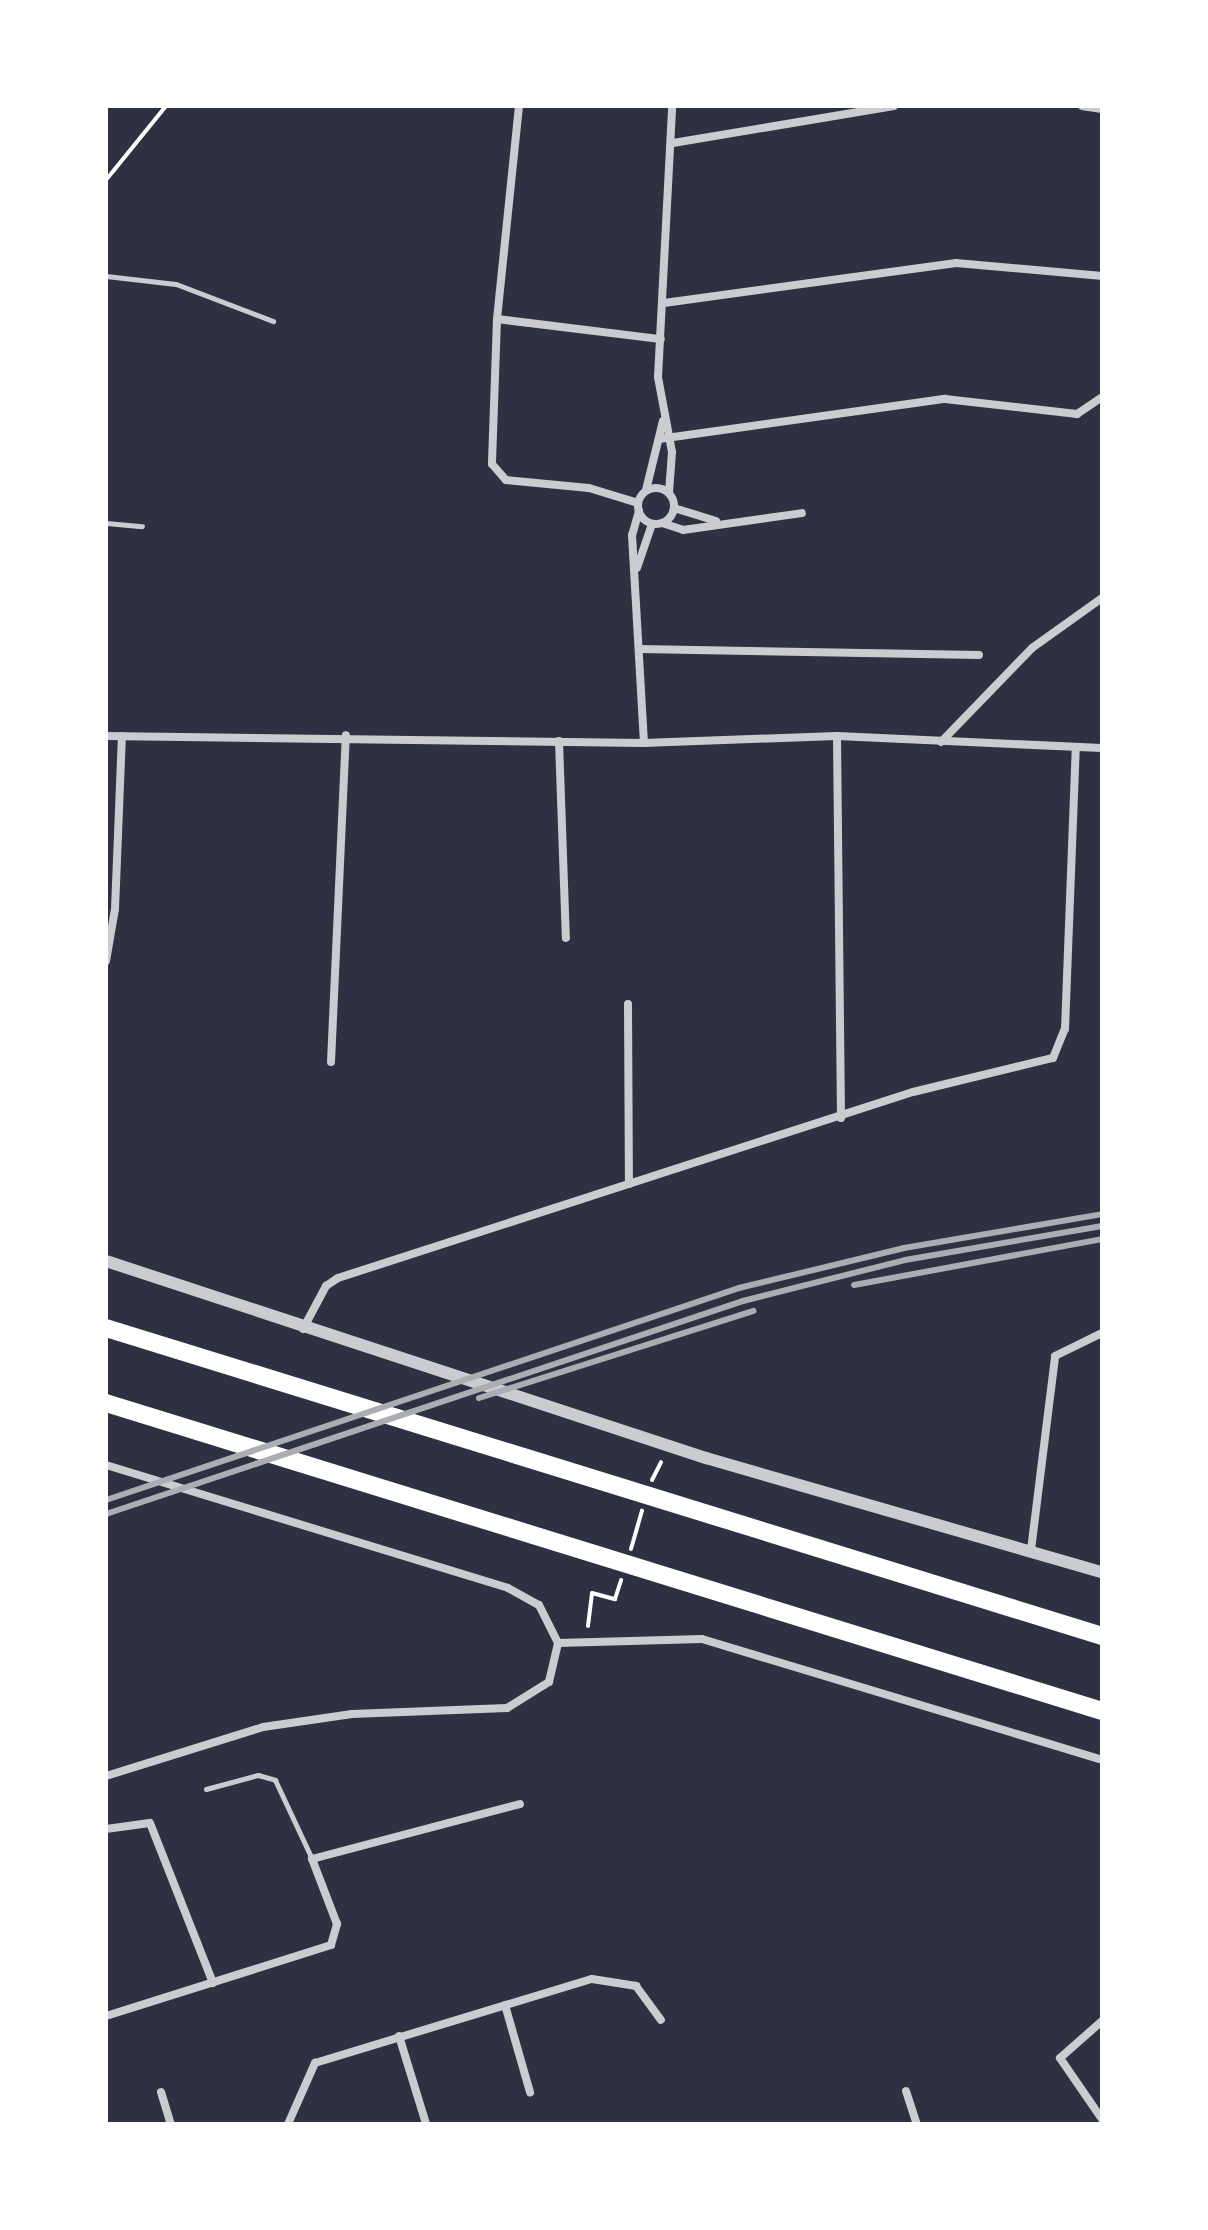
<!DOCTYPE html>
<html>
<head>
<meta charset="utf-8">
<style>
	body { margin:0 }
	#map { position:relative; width:1208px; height:2230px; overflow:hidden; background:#2d3142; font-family:"DejaVu Sans",sans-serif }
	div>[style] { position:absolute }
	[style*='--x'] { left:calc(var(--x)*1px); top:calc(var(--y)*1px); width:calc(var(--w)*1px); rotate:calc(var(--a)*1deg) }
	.path>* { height:4px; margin:-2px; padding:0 2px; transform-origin:2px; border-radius:2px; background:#fff }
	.service>* { height:5px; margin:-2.5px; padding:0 2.5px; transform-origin:2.5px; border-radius:2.5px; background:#caccd0 }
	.minor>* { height:8px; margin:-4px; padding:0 4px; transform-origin:4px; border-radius:4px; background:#caccd0 }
	.minor>.ring { margin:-4px; padding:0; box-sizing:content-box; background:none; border:8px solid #caccd0; border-radius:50% }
	.tertiary>* { height:12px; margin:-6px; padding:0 6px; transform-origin:6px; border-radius:6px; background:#caccd0 }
	.motorway>* { height:18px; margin:-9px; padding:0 9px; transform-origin:9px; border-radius:9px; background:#fff }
	.rail>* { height:6px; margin:-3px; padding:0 3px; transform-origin:3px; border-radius:3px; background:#abadb3 }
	span { translate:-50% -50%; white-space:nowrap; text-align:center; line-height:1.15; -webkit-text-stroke:8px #fff; paint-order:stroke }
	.frame { position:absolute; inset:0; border:108px solid #fff; pointer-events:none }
</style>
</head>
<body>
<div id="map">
	<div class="path">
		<div style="--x:106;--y:180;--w:95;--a:-51"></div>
		<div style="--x:652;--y:1480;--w:20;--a:-63"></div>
		<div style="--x:631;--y:1549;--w:40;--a:-74"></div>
		<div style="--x:588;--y:1626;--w:33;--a:-83"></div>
		<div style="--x:592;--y:1593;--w:24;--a:15"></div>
		<div style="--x:615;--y:1599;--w:20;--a:-72"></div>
	</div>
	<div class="service">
		<div style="--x:106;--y:276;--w:70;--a:6.5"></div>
		<div style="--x:176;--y:284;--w:104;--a:20.9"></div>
		<div style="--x:106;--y:523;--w:36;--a:5"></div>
		<div style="--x:206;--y:1789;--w:54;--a:-15.1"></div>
		<div style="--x:258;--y:1775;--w:18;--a:16"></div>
		<div style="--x:275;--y:1780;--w:87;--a:64.9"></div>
	</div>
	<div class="minor">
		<div style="--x:519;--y:106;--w:214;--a:95.9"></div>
		<div style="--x:497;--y:319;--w:145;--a:92"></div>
		<div style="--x:492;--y:464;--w:21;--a:49"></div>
		<div style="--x:506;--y:480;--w:83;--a:5.5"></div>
		<div style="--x:589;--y:488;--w:51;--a:17"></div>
		<div style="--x:1082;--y:106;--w:20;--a:9"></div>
		<div style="--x:673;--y:143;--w:224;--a:-9.5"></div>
		<div style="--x:664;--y:303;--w:295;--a:-7.8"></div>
		<div style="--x:956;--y:263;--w:147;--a:5.1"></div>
		<div style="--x:497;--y:319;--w:165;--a:7"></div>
		<div style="--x:659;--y:439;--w:289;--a:-8"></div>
		<div style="--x:945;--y:399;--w:133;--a:6.5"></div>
		<div style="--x:1077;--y:414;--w:30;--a:-34"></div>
		<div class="ring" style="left:638px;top:488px;width:28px;height:28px"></div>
		<div style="--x:646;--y:490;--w:71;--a:-76.2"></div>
		<div style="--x:669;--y:493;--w:41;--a:-85.8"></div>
		<div style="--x:672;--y:452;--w:76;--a:-100.6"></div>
		<div style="--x:658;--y:377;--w:271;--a:-87"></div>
		<div style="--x:674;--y:508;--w:44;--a:17.2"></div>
		<div style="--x:639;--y:511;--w:25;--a:106"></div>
		<div style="--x:632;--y:535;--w:208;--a:86.7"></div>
		<div style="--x:662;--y:523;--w:22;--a:18"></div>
		<div style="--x:683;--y:530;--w:120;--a:-8.1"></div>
		<div style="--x:637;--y:568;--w:46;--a:-71.2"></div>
		<div style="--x:639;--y:649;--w:340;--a:1"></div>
		<div style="--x:106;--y:736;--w:538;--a:0.75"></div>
		<div style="--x:644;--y:743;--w:193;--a:-2.1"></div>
		<div style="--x:837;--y:736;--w:265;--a:2.6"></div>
		<div style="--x:837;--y:736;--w:382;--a:89.4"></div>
		<div style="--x:559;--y:741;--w:197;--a:88"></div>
		<div style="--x:941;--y:742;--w:131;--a:-45.9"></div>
		<div style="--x:1032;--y:648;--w:86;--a:-35.5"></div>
		<div style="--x:106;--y:961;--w:53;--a:-80.2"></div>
		<div style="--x:115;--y:909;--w:173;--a:-87.7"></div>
		<div style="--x:628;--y:1004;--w:180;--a:89.7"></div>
		<div style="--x:331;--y:1062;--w:327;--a:-87.4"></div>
		<div style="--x:303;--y:1329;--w:49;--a:-61.9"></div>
		<div style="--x:326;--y:1286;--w:14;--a:-34"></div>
		<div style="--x:338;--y:1278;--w:604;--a:-17.93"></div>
		<div style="--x:913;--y:1092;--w:144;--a:-13.7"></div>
		<div style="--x:1053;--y:1058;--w:31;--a:-68"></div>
		<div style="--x:1065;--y:1029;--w:281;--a:-87.8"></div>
		<div style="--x:106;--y:1465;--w:420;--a:17"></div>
		<div style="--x:508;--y:1588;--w:35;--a:29"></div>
		<div style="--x:539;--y:1605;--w:42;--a:63.4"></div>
		<div style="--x:558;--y:1643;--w:144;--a:-1.6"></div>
		<div style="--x:702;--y:1639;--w:418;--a:16.8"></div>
		<div style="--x:1031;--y:1550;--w:195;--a:-82.9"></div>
		<div style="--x:1055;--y:1356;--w:52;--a:-26.1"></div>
		<div style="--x:106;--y:1776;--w:164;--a:-17.3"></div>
		<div style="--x:263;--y:1727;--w:90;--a:-8.3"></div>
		<div style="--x:352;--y:1714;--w:155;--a:-2.2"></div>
		<div style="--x:507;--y:1708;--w:49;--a:-31.8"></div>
		<div style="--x:549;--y:1682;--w:40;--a:-77"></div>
		<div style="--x:106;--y:1829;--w:44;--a:-7.8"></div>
		<div style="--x:150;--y:1823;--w:172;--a:68.5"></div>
		<div style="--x:505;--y:2005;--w:91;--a:74"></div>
		<div style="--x:106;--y:2016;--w:236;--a:-17.5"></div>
		<div style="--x:331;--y:1945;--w:22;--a:-74"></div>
		<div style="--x:337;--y:1924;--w:70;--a:-111"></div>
		<div style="--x:312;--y:1859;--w:215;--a:-14.8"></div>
		<div style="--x:1102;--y:2021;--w:56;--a:138.6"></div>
		<div style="--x:1060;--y:2058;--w:74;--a:55.5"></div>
		<div style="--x:399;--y:2036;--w:92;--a:72.9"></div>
		<div style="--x:906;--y:2091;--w:35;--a:72"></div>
		<div style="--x:161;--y:2092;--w:34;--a:73"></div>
		<div style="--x:288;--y:2124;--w:67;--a:-66.1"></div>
		<div style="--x:315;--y:2063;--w:289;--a:-16.9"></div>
		<div style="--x:592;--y:1979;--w:45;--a:9"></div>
		<div style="--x:636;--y:1986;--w:42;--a:53.7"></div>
	</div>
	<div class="tertiary">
		<div style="--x:106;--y:1261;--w:632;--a:18.18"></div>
		<div style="--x:706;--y:1458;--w:412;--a:16.1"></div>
	</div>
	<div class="motorway">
		<div style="--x:106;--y:1328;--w:1043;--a:17.18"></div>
		<div style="--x:106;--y:1403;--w:1043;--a:17.18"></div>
	</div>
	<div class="rail">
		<div style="--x:854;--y:1285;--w:252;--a:-10.5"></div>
		<div style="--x:479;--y:1398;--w:288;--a:-17.6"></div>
		<div style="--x:106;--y:1500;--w:668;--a:-18.52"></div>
		<div style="--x:739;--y:1288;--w:170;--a:-13.6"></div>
		<div style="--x:904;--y:1248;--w:201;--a:-9.7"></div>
		<div style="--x:106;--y:1514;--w:672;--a:-18.49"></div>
		<div style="--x:743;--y:1301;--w:167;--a:-14.2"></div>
		<div style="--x:905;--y:1260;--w:200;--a:-9.8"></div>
	</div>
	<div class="frame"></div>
</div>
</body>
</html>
